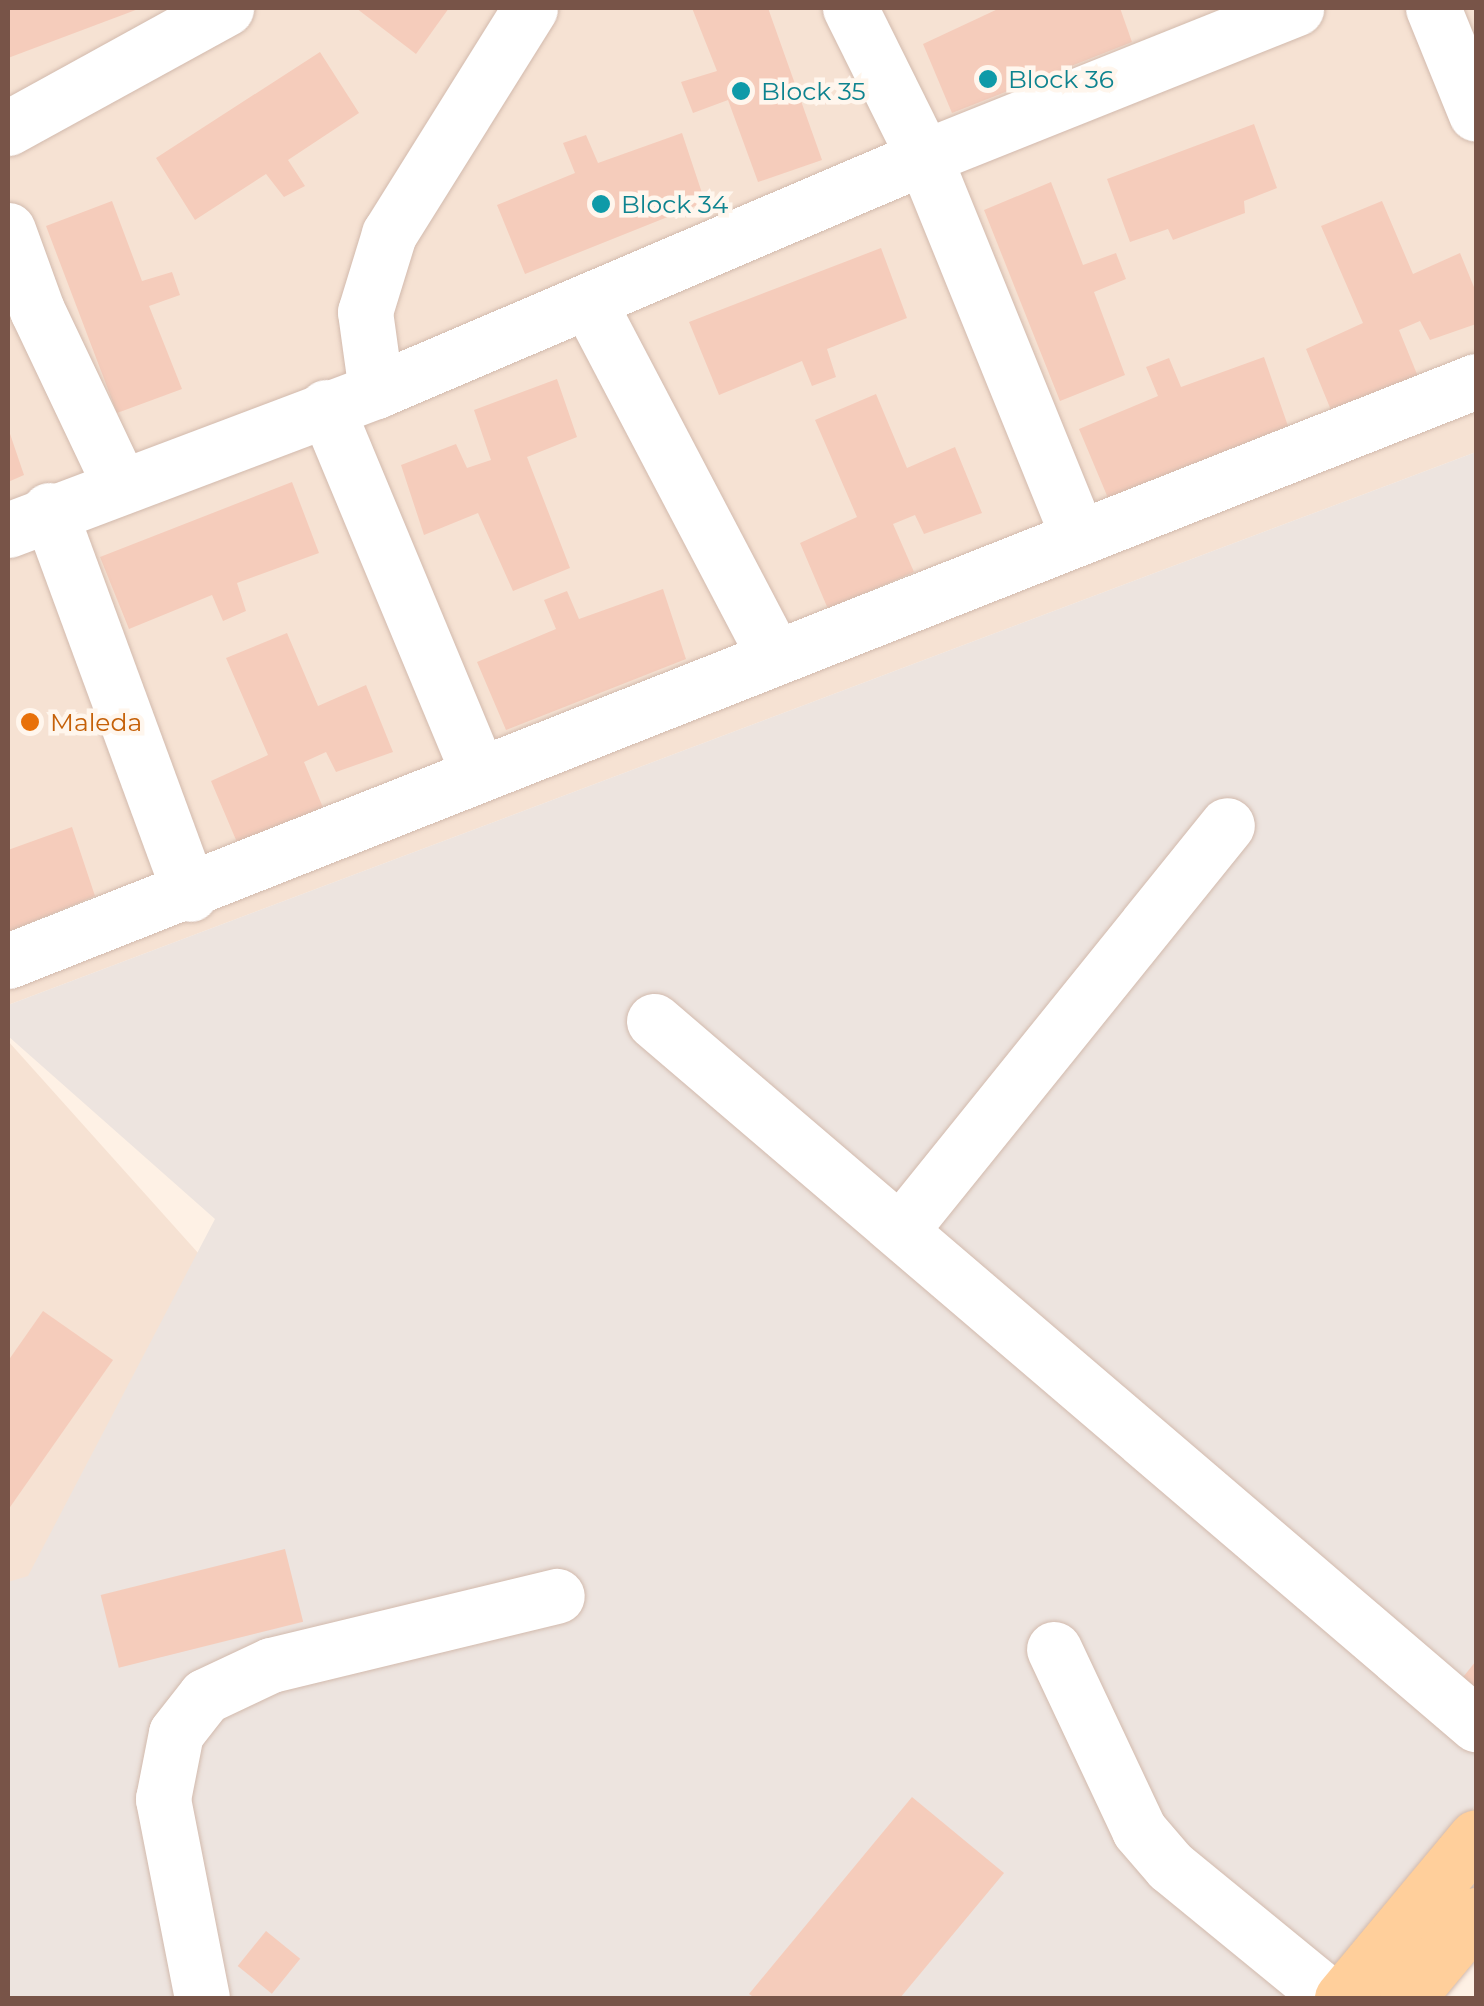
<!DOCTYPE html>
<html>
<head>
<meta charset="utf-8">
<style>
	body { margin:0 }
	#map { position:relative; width:1484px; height:2006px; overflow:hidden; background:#fef1e5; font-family:Montserrat,sans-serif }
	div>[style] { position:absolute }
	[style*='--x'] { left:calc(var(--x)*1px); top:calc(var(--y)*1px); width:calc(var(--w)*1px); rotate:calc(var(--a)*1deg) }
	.residential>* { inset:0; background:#f6e2d3 }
	.industrial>* { inset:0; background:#ede4df }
	.building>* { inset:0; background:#f5ccbb; transform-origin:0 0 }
	.roads { filter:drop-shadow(0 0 2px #d2baad) drop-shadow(0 0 2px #d2baad) }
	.minor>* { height:55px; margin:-27.5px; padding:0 27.5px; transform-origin:27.5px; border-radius:27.5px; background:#fff }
	.major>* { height:55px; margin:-27.5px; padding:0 27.5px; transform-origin:27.5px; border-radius:27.5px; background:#ffcf9b }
	.dots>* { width:28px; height:28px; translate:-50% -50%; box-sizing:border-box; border:5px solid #fff6ed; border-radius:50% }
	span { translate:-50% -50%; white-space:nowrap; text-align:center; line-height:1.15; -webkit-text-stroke:9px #fff6ed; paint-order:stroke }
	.culture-label { font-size:25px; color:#0d838f }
	.left { translate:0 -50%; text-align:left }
	.food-label { font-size:25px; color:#c56008 }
	.frame { position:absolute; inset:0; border:10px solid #785448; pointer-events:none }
</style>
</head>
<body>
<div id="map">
	<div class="residential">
		<div style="clip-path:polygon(8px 8px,1476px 8px,1476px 452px,8px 1005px)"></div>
		<div style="clip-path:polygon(8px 1041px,199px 1254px,33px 1576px,8px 1583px)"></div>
	</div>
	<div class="industrial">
		<div style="clip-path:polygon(1476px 452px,1476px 1805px,1322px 1998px,8px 1998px,8px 1582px,28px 1576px,215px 1219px,8px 1036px,8px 1005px)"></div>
	</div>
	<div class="building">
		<div style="clip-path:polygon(8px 8px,141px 8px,8px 58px)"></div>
		<div style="clip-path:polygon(356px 8px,449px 8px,416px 54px)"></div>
		<div style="clip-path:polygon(692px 8px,768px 8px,822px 160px,758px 182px,728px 100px,693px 113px,681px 82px,717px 71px)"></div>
		<div style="clip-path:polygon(1000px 8px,1120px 8px,1132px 42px,952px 113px,923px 44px)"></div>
		<div style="clip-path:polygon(320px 52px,359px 113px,288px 160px,305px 186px,284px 197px,266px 174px,195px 220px,156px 158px)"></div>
		<div style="clip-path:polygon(1254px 124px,1277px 188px,1244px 201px,1245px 213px,1173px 240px,1168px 229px,1130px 242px,1107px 179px)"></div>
		<div style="clip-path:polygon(682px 133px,705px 202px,525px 274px,497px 205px,575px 173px,563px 143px,586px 135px,598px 163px)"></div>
		<div style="clip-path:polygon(1051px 182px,1083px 265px,1116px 253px,1126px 279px,1094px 292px,1125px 375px,1060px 401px,984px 210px)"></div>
		<div style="clip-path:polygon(112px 201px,142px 281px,172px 272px,180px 295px,149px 306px,182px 389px,117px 413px,46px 226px)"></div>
		<div style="clip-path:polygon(1382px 201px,1413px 274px,1460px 253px,1476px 292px,1476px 324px,1430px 340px,1420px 321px,1399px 330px,1419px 379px,1333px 415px,1306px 349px,1363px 323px,1321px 226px)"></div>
		<div style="clip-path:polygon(881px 248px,907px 318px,827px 349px,836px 377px,812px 386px,802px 361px,719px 395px,689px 322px)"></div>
		<div style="clip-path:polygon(1264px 357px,1288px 426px,1108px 498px,1079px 429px,1158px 396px,1146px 367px,1169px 358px,1181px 387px)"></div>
		<div style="clip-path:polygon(557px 379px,577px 437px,527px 457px,570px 568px,513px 591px,478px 513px,424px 535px,401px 465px,456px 444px,467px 468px,491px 460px,474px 410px)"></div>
		<div style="clip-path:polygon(876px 394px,907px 468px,955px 447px,982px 513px,924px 534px,915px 515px,893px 524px,914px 572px,828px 609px,800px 543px,857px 517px,815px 420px)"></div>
		<div style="clip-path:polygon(8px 428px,24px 475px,8px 482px)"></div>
		<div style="clip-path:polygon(292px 482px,319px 553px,237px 583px,246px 611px,223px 621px,212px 595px,129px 629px,100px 557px)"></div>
		<div style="clip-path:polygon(663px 589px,686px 659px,506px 730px,477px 662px,556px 629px,544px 600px,567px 591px,579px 619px)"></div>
		<div style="clip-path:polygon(287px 633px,318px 706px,366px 685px,393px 752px,336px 772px,326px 752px,304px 762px,324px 810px,239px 847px,211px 781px,268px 755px,226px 658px)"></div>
		<div style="clip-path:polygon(72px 827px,95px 896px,8px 932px,8px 850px)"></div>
		<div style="clip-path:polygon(43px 1311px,113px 1360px,8px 1510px,8px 1361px)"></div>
		<div style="left:285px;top:1549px;width:75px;height:190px;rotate:76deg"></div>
		<div style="clip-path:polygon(1476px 1661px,1476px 1703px,1455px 1687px)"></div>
		<div style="clip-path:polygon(912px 1797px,1004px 1873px,900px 1998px,755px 1998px,749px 1994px)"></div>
		<div style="left:266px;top:1931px;width:44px;height:45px;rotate:39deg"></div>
	</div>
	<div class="roads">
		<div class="minor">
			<div style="--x:850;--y:8;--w:166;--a:63.6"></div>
			<div style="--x:924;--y:157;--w:409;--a:67.9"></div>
			<div style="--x:1433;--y:8;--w:114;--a:67.9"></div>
			<div style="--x:8;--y:128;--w:249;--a:-28.8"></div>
			<div style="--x:8;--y:230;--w:85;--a:70.1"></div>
			<div style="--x:37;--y:310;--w:194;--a:64.6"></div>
			<div style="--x:589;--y:303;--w:400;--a:62.3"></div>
			<div style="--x:376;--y:391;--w:80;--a:-97.9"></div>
			<div style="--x:365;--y:312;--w:82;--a:-72.9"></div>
			<div style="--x:389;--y:234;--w:266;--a:-58"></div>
			<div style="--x:326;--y:407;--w:398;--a:67.4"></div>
			<div style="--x:49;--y:510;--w:409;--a:69.8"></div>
			<div style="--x:8;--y:530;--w:393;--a:-20.7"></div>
			<div style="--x:376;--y:391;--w:596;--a:-23.12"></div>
			<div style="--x:924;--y:157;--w:401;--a:-21.8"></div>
			<div style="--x:8;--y:961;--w:1578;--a:-21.56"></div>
			<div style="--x:654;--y:1021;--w:1082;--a:40.54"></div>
			<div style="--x:903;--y:1227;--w:516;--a:-51.13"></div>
			<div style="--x:1054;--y:1649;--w:200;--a:64.8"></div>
			<div style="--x:1139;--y:1830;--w:48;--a:49.3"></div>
			<div style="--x:1170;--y:1866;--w:208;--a:39.3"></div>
			<div style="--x:202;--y:1998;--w:203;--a:-101.1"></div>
			<div style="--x:163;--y:1799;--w:67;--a:-78.9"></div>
			<div style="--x:176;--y:1733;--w:47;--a:-51.9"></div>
			<div style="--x:205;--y:1696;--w:73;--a:-25.2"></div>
			<div style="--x:271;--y:1665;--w:294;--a:-13.6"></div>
		</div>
		<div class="major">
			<div style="--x:1342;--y:1998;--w:209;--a:-50.2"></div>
			<div style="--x:1407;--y:1998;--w:108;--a:-50.3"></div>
		</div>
	</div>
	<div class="dots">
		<div style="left:988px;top:79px;background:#0f9aa8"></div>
		<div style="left:741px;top:91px;background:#0f9aa8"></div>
		<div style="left:601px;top:204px;background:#0f9aa8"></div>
		<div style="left:30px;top:722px;background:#e8710a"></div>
	</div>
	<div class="culture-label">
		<span class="left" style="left:1008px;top:79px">Block 36</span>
		<span class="left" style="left:761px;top:91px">Block 35</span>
		<span class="left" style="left:621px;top:204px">Block 34</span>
	</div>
	<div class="food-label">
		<span class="left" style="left:50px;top:722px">Maleda</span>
	</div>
	<div class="frame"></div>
</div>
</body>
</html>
